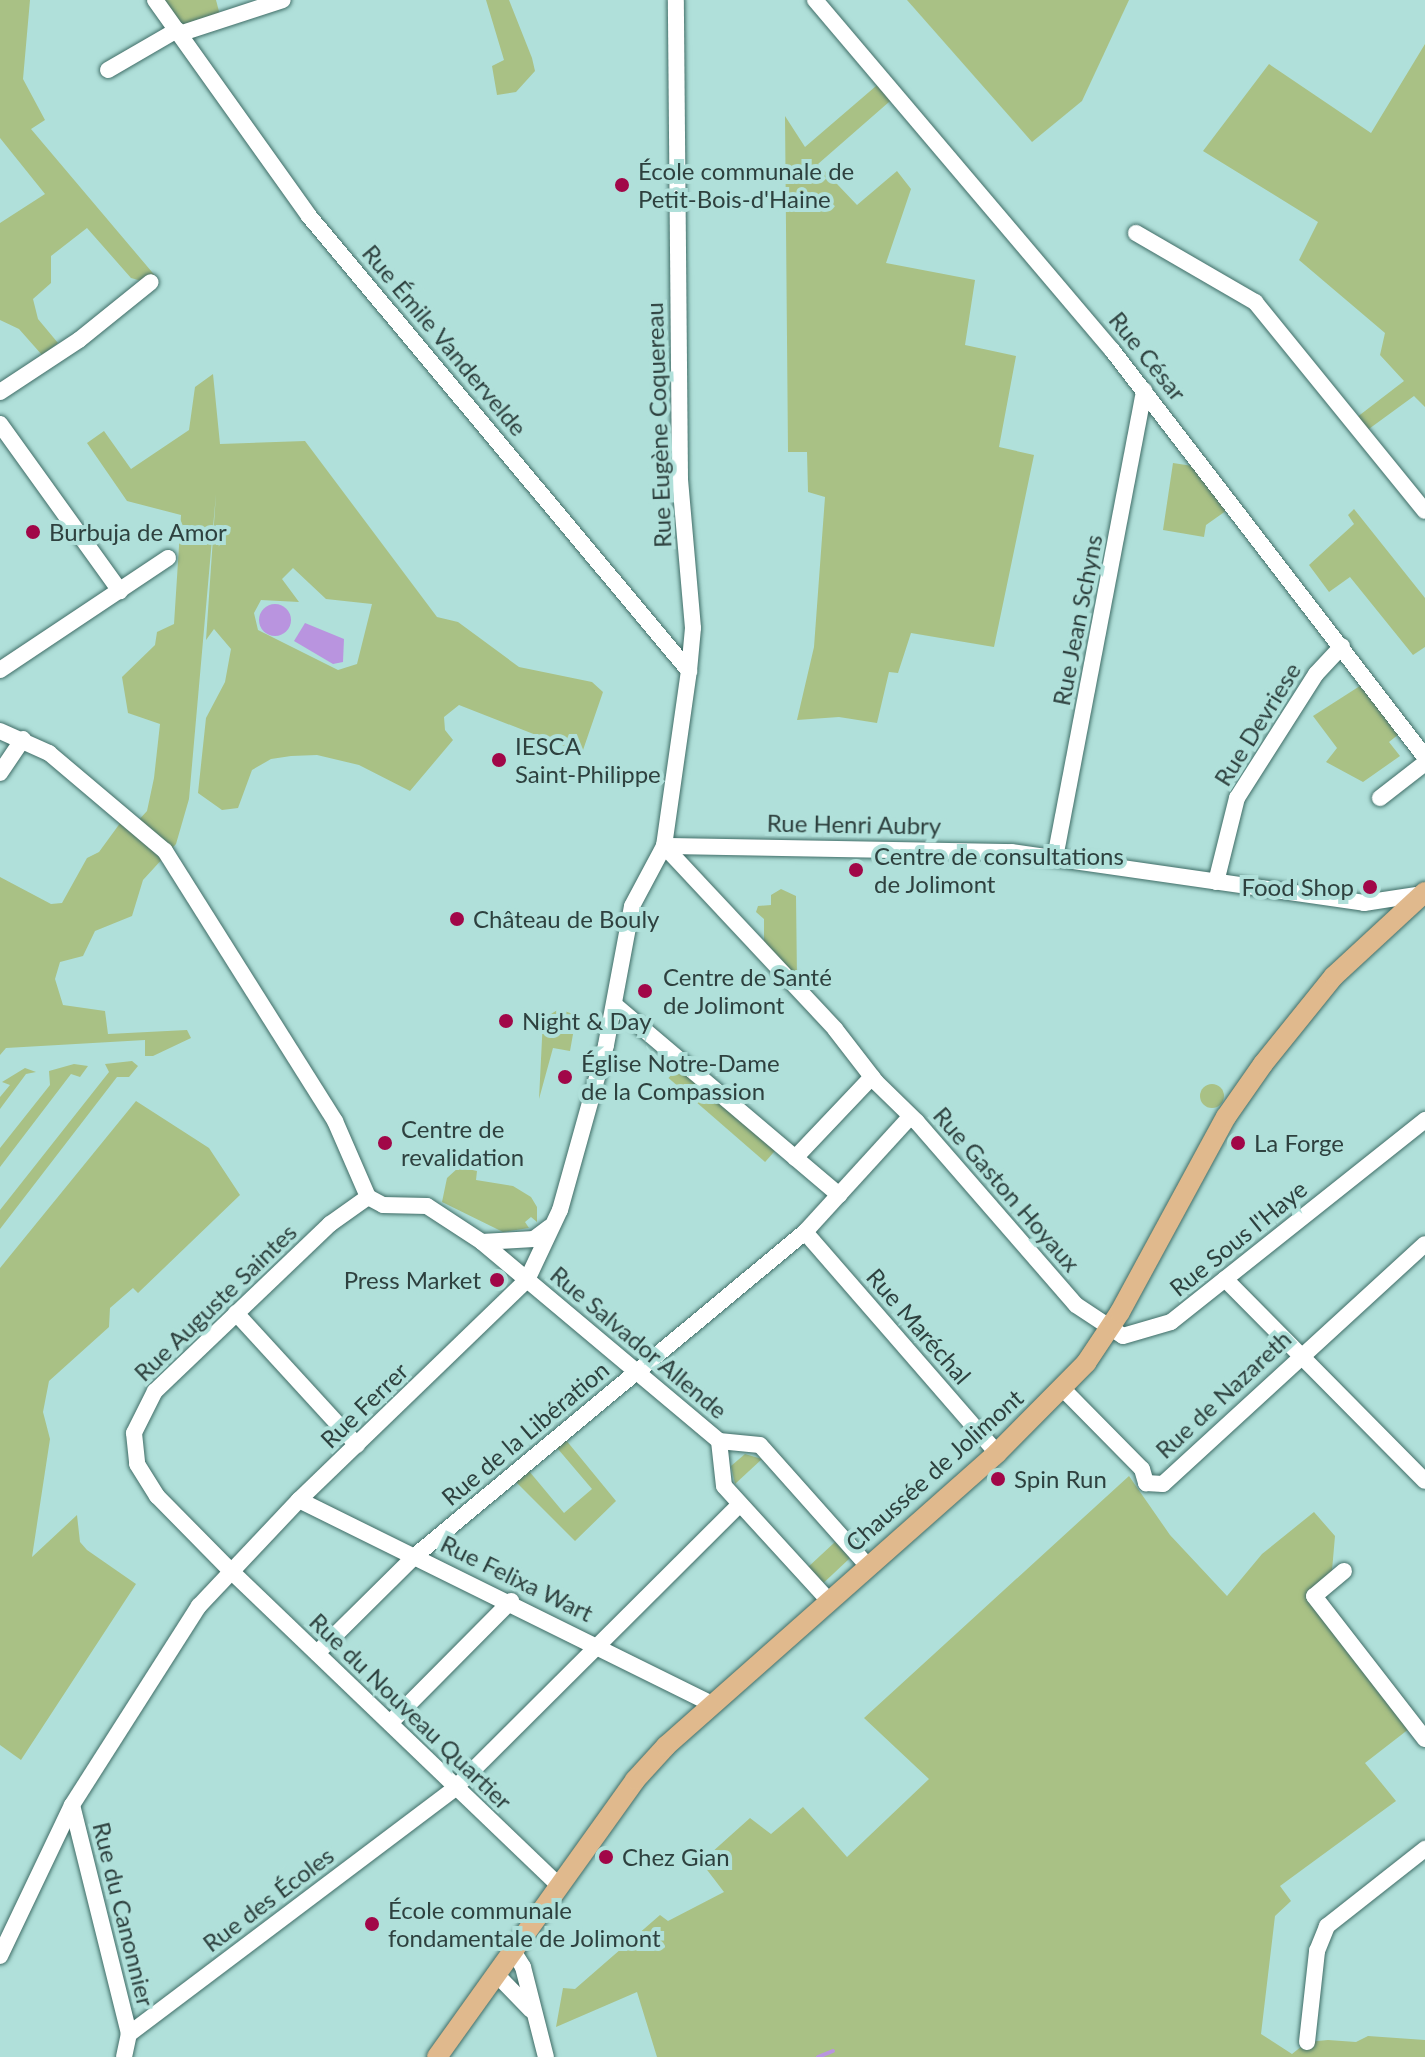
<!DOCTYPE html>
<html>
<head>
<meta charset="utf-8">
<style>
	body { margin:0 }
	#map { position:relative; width:1425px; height:2057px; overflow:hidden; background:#b0e0da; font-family:Lato,sans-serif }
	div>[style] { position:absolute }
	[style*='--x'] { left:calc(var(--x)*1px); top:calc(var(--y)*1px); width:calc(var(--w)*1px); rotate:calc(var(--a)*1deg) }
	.green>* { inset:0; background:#a9c185; transform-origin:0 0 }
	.round { border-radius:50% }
	.water>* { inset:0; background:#b994df }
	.stream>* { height:4px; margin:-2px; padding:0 2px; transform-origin:2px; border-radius:2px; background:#b994df }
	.roads { filter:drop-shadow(0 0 2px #406d67) drop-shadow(0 0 2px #406d67) }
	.minor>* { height:16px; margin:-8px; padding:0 8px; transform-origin:8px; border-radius:8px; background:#fff }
	.major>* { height:20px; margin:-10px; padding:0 10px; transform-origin:10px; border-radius:10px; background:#e0b98d }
	.dots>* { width:22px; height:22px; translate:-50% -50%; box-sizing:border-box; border:4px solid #b0e0da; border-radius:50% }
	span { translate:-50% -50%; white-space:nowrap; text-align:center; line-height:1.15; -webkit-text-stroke:8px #b0e0da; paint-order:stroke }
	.poi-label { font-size:24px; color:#2e413f }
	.left { translate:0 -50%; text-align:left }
	.right { translate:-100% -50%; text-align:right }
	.street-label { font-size:24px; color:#2e413f }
</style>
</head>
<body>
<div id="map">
	<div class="green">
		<div style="clip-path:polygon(0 0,30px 0,23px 79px,45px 120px,31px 129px,157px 278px,149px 283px,131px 278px,87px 228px,51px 256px,51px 283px,33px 299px,38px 319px,58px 343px,42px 355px,19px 329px,0 320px,0 223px,45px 194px,0 138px)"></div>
		<div style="clip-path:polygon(155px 0,216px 0,221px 19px,179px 34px)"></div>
		<div style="clip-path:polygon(486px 0,509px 0,532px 58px,535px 71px,516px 92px,497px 95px,492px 66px,504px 60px)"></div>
		<div style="clip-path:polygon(907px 0,1129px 0,1082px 101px,1032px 142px)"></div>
		<div style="clip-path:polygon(1425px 44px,1425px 407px,1414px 396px,1362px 434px,1352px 421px,1404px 381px,1380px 355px,1385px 333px,1299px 260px,1318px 222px,1203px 151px,1269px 64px,1371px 133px)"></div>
		<div style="clip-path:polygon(883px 80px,897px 95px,818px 164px,857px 205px,897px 171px,911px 189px,886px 263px,975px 280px,965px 345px,1016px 356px,999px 447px,1034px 455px,994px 647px,911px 633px,898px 673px,889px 672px,877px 723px,839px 717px,797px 720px,814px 647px,825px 497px,808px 492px,807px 452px,788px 452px,785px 116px,805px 147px)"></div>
		<div style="clip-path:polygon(evenodd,213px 374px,220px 444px,305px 441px,437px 617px,458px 622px,519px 667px,592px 682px,603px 692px,582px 753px,459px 705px,444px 717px,445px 730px,453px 740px,410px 791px,359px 765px,317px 755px,291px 756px,271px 759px,252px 770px,238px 808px,222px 810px,198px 793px,206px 718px,225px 682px,231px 649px,214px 629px,206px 640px,216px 494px,189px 799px,176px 844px,143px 880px,132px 916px,95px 931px,83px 956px,60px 962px,55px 979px,63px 1005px,105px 1011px,108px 1034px,187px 1030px,191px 1038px,153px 1056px,145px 1056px,145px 1040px,6px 1048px,0 1055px,0 877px,51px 904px,62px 903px,87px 858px,99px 852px,126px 815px,136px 823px,147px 811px,154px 778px,160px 724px,128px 713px,122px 677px,155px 645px,157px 632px,174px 624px,181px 515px,127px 501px,87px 443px,104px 431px,131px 469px,189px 430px,195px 387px,213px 374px,293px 568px,326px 599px,372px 604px,357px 664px,338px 670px,258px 630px,254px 613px,261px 600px,299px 602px,282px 579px,293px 568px)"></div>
		<div style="clip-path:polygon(1173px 463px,1199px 467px,1230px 508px,1206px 525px,1204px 537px,1163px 530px)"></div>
		<div style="clip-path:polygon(1354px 509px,1425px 598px,1425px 647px,1413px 655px,1350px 577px,1329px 592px,1309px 565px,1354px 524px,1348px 515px)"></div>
		<div style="clip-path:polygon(1363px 684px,1399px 734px,1389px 742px,1400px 756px,1363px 782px,1326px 762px,1337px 748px,1313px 716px)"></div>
		<div style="clip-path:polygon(781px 889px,796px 896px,797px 979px,764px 944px,764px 919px,756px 912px,758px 906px,771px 905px,771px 895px)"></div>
		<div style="clip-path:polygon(559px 1009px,573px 1014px,575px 1023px,570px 1051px,553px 1048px,539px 1099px,543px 1019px)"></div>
		<div style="clip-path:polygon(132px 1061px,138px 1066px,129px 1077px,117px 1077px,0 1229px,0 1210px,109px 1072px,105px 1064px)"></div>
		<div style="clip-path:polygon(74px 1064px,88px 1066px,80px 1077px,71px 1074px,0 1167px,0 1148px,50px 1085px,49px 1071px)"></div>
		<div style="left:679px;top:1066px;width:128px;height:16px;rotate:41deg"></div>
		<div style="clip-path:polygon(25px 1068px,36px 1072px,26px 1074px,0 1109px,0 1097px,10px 1085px,2px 1082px)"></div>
		<div class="round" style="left:1200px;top:1084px;width:24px;height:24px"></div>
		<div style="clip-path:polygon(136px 1101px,209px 1148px,240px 1195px,138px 1293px,133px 1288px,110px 1308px,109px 1327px,49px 1381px,43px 1412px,50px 1439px,32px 1557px,77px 1515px,80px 1542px,87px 1550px,136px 1584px,21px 1760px,0 1745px,0 1268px)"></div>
		<div style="clip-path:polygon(459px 1167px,477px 1171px,476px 1180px,513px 1186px,531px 1197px,537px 1207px,537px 1222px,531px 1217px,525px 1222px,529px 1228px,503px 1232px,442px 1202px,447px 1178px)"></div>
		<div style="clip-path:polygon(561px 1434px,616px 1501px,575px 1541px,514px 1480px,524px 1465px,564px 1513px,592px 1489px,552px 1442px)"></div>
		<div style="clip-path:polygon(745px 1454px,762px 1459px,735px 1484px,731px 1466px)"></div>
		<div style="clip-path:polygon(1129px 1476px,1170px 1535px,1227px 1596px,1262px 1554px,1314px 1512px,1335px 1536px,1331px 1582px,1314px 1597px,1414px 1725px,1365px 1763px,1396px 1801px,1280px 1886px,1291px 1901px,1275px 1916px,1261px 2034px,1292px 2054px,1307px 2042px,1328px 2040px,1356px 2042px,1368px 2036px,1425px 2040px,1425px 2057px,657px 2057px,637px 1992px,556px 2027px,563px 1988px,575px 1989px,660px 1915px,668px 1921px,724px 1892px,701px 1862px,750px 1818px,771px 1834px,803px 1807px,847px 1857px,929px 1779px,864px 1718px)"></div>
		<div style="left:835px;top:1542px;width:22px;height:36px;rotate:47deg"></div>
	</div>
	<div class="water">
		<div class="round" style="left:259px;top:604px;width:32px;height:32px"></div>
		<div style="clip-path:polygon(305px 623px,344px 639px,343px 662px,333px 664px,294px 641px)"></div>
	</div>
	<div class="stream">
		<div style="--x:818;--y:2057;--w:16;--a:-22"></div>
	</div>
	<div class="roads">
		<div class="minor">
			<div style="--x:155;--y:0;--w:265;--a:54.5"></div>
			<div style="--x:309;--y:216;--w:593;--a:50.13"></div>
			<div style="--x:815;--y:0;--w:459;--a:49.7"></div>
			<div style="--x:1112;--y:350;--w:513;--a:52.44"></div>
			<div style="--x:179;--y:34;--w:109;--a:-18.1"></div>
			<div style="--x:108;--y:70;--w:80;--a:-30.1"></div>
			<div style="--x:1136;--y:233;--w:138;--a:30.1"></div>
			<div style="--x:1255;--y:302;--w:269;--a:50.9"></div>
			<div style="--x:0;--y:392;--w:95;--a:-33.4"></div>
			<div style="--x:79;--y:340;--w:92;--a:-38.9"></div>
			<div style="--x:0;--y:424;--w:206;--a:54.3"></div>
			<div style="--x:0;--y:670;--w:202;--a:-33.7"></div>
			<div style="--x:0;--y:731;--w:54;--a:24.2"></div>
			<div style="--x:49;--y:753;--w:152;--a:40.2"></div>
			<div style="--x:165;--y:851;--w:319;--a:57.8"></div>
			<div style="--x:335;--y:1121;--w:83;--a:66.5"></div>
			<div style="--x:368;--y:1197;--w:17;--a:28"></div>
			<div style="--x:383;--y:1205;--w:44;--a:1.3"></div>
			<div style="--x:427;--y:1206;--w:66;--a:33.2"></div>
			<div style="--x:482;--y:1242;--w:309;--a:40"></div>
			<div style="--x:0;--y:773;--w:41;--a:-55.9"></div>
			<div style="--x:1380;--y:798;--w:57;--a:-37.9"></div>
			<div style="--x:664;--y:846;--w:250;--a:46.9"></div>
			<div style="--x:835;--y:1029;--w:67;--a:52.3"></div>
			<div style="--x:876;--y:1082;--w:57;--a:44.3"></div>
			<div style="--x:917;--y:1122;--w:242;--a:49"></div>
			<div style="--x:1076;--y:1305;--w:56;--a:33.4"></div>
			<div style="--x:1123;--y:1336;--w:50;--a:-16.3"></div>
			<div style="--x:1171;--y:1322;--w:325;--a:-38.5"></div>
			<div style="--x:664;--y:846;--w:347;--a:1"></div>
			<div style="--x:1011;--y:852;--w:357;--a:8.2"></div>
			<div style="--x:1364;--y:903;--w:60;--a:-8.7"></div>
			<div style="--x:1055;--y:858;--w:476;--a:-79.2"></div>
			<div style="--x:1216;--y:882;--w:87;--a:-76"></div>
			<div style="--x:1237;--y:798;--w:147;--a:-57.5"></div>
			<div style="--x:1316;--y:674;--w:38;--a:-47"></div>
			<div style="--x:615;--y:1005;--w:294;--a:40.3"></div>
			<div style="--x:795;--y:1158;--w:112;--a:-46.5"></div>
			<div style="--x:368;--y:1197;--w:47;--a:144.6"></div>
			<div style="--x:330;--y:1224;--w:242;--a:136.3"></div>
			<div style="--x:155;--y:1391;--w:47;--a:116.6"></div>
			<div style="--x:134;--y:1433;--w:31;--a:84"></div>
			<div style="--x:137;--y:1464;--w:38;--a:58"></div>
			<div style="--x:157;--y:1496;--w:104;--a:45.4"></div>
			<div style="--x:230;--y:1570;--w:456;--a:43.8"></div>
			<div style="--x:805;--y:1232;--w:293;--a:49"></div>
			<div style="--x:482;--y:1242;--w:52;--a:-3.3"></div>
			<div style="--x:534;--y:1239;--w:20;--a:-37"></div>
			<div style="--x:1225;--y:1279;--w:284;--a:45.3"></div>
			<div style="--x:236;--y:1313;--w:179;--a:47.5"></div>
			<div style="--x:1063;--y:1389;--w:112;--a:45.4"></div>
			<div style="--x:1142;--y:1469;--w:15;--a:74"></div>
			<div style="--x:1146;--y:1483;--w:17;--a:3"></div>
			<div style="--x:1163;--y:1484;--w:355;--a:-42.5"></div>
			<div style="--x:719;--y:1441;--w:41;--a:5.6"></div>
			<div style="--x:760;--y:1445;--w:161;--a:48.3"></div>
			<div style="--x:719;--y:1441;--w:45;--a:83.7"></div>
			<div style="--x:724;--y:1486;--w:154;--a:47.6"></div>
			<div style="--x:299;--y:1500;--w:461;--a:26.3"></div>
			<div style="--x:1344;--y:1571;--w:39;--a:140"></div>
			<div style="--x:1314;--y:1596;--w:181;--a:52.2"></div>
			<div style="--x:317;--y:1653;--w:138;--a:-44.7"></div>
			<div style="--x:415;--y:1556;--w:507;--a:-39.72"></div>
			<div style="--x:805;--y:1232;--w:156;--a:-47.6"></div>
			<div style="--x:390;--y:1723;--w:172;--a:-45.2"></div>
			<div style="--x:72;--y:1805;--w:236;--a:76"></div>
			<div style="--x:513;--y:1951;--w:19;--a:58"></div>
			<div style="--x:523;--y:1967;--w:93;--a:75.7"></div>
			<div style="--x:0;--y:1956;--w:167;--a:-64.5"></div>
			<div style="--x:72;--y:1805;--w:236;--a:-57.5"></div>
			<div style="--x:199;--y:1606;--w:146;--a:-46.7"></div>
			<div style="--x:299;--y:1500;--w:317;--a:-44"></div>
			<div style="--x:527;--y:1280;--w:77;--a:-64.8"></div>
			<div style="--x:560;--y:1210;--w:171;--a:-74.4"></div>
			<div style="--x:606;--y:1045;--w:141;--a:-79.4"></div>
			<div style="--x:632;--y:906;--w:68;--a:-61.9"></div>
			<div style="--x:664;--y:846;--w:177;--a:-81.9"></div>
			<div style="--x:689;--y:671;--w:43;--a:-84.7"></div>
			<div style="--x:693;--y:628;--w:151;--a:-95"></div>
			<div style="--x:680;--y:478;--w:478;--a:-90.5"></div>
			<div style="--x:496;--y:1974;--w:50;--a:45.8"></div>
			<div style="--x:1307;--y:2042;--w:92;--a:-83.7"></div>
			<div style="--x:1317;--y:1951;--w:27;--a:-68"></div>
			<div style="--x:1327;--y:1926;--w:125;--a:-38.2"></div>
			<div style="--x:124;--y:2057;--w:24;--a:-78"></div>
			<div style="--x:129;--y:2034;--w:408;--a:-37"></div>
			<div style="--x:455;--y:1788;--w:402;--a:-44.9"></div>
		</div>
		<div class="major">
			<div style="--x:437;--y:2057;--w:340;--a:-54.4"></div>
			<div style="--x:635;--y:1780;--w:46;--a:-47.6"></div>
			<div style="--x:666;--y:1746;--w:442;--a:-41.5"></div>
			<div style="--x:997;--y:1453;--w:127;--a:-45.3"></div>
			<div style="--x:1086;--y:1363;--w:61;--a:-56.3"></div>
			<div style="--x:1120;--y:1312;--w:222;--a:-61.5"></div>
			<div style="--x:1226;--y:1117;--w:65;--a:-55.1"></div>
			<div style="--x:1263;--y:1064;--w:113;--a:-51.1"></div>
			<div style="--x:1334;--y:976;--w:124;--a:-42.7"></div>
		</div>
	</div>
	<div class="dots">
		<div style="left:622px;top:185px;background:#a10748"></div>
		<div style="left:33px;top:532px;background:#a10748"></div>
		<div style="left:499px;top:760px;background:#a10748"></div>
		<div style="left:856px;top:870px;background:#a10748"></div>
		<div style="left:1370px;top:887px;background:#a10748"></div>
		<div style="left:457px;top:919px;background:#a10748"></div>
		<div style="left:645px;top:991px;background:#a10748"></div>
		<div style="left:506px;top:1021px;background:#a10748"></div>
		<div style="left:565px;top:1077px;background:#a10748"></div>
		<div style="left:385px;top:1143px;background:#a10748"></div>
		<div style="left:1238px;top:1143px;background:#a10748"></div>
		<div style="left:497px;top:1280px;background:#a10748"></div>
		<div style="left:998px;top:1479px;background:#a10748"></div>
		<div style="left:606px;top:1857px;background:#a10748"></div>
		<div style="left:372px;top:1924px;background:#a10748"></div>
	</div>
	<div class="poi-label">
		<span class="left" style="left:638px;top:185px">École communale de<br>Petit-Bois-d'Haine</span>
		<span class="left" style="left:49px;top:532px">Burbuja de Amor</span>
		<span class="left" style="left:515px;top:760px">IESCA<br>Saint-Philippe</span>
		<span class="left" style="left:874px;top:870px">Centre de consultations<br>de Jolimont</span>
		<span class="right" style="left:1354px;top:887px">Food Shop</span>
		<span class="left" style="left:473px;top:919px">Château de Bouly</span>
		<span class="left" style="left:663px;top:991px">Centre de Santé<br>de Jolimont</span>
		<span class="left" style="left:522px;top:1021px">Night &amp; Day</span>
		<span class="left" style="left:581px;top:1077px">Église Notre-Dame<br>de la Compassion</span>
		<span class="left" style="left:401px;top:1143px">Centre de<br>revalidation</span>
		<span class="left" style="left:1254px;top:1143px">La Forge</span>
		<span class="right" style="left:481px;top:1280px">Press Market</span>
		<span class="left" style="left:1014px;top:1479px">Spin Run</span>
		<span class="left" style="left:622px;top:1857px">Chez Gian</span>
		<span class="left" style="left:388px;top:1924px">École communale<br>fondamentale de Jolimont</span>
	</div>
	<div class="street-label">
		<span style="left:445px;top:340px;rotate:50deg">Rue Émile Vandervelde</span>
		<span style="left:1148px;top:356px;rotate:51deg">Rue César</span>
		<span style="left:658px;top:425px;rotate:-92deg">Rue Eugène Coquereau</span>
		<span style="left:1077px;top:620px;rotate:-79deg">Rue Jean Schyns</span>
		<span style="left:1257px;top:724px;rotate:-58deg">Rue Devriese</span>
		<span style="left:854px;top:824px;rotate:1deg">Rue Henri Aubry</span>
		<span style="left:1007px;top:1189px;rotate:49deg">Rue Gaston Hoyaux</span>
		<span style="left:1238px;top:1238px;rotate:-39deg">Rue Sous l'Haye</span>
		<span style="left:215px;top:1302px;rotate:-44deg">Rue Auguste Saintes</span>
		<span style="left:919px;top:1326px;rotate:49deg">Rue Maréchal</span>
		<span style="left:639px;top:1342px;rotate:40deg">Rue Salvador Allende</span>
		<span style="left:1223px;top:1394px;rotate:-43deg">Rue de Nazareth</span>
		<span style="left:364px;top:1405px;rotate:-44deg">Rue Ferrer</span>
		<span style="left:525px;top:1433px;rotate:-40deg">Rue de la Libération</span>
		<span style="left:934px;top:1470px;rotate:-42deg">Chaussée de Jolimont</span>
		<span style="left:517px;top:1578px;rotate:26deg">Rue Felixa Wart</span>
		<span style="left:411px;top:1711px;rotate:44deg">Rue du Nouveau Quartier</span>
		<span style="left:268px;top:1899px;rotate:-37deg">Rue des Écoles</span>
		<span style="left:124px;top:1914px;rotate:76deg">Rue du Canonnier</span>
	</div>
</div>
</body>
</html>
